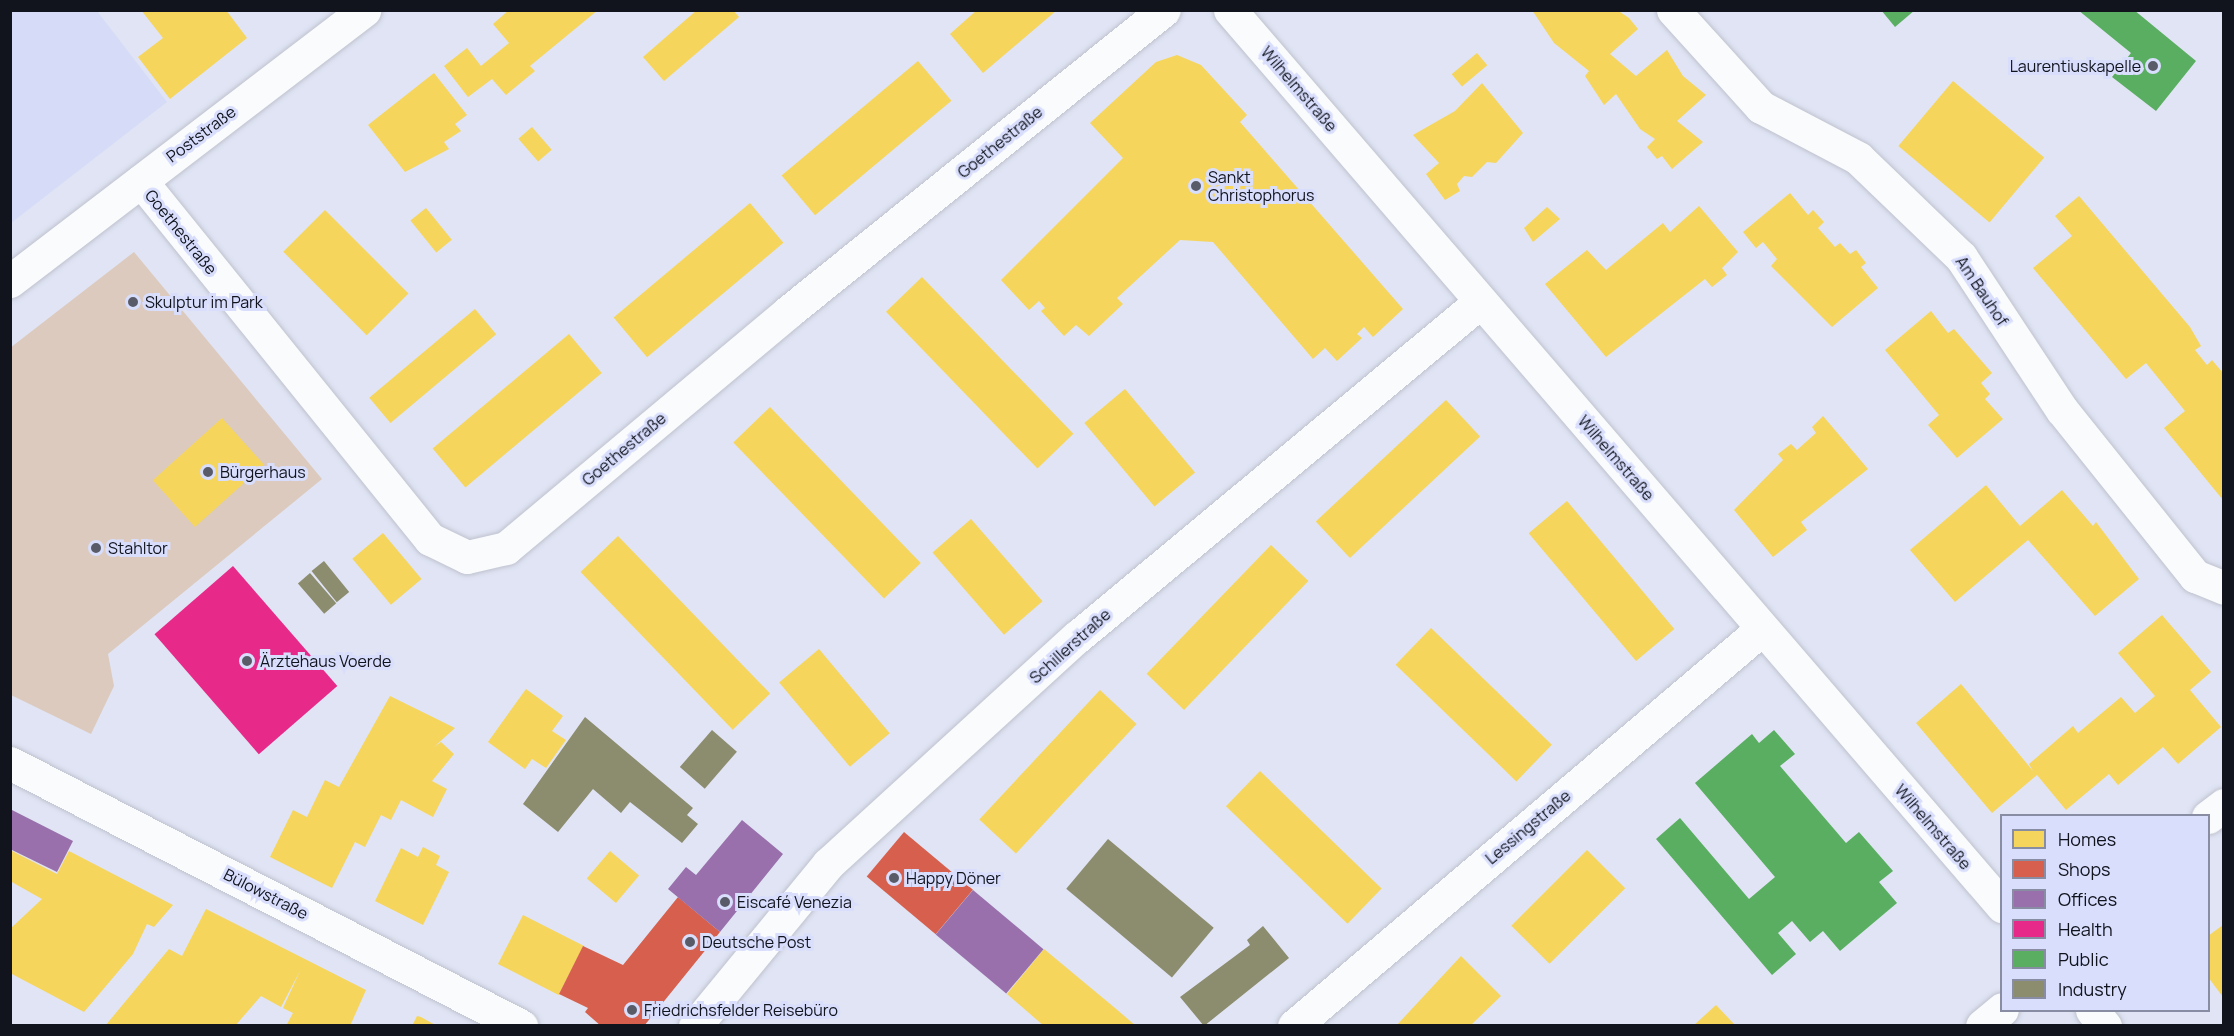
<!DOCTYPE html>
<html>
<head>
<meta charset="utf-8">
<style>
	body { margin:0 }
	#map { position:relative; width:2234px; height:1036px; overflow:hidden; background:#e0e4f4; font-family:Manrope,sans-serif }
	div>[style] { position:absolute }
	[style*='--x'] { left:calc(var(--x)*1px); top:calc(var(--y)*1px); width:calc(var(--w)*1px); rotate:calc(var(--a)*1deg) }
	.built>* { inset:0; background:#d6dcf7 }
	.green>* { inset:0; background:#dccabe }
	.homes>* { inset:0; background:#f6d55c; transform-origin:0 0 }
	.shops>* { inset:0; background:#d6604d; transform-origin:0 0 }
	.offices>* { inset:0; background:#9970ab; transform-origin:0 0 }
	.health>* { inset:0; background:#e7298a; transform-origin:0 0 }
	.public>* { inset:0; background:#5aae61 }
	.industry>* { inset:0; background:#8c8c6e; transform-origin:0 0 }
	.roads { filter:drop-shadow(0 0 2px #bfc2ce) drop-shadow(0 0 2px #bfc2ce) }
	.street>* { height:33px; margin:-16.5px; padding:0 16.5px; transform-origin:16.5px; border-radius:16.5px; background:#fafbfd }
	.dots>* { width:16px; height:16px; translate:-50% -50%; box-sizing:border-box; border:3px solid #d8defc; border-radius:50% }
	span { translate:-50% -50%; white-space:nowrap; text-align:center; line-height:1.15; -webkit-text-stroke:6px #d8defc; paint-order:stroke }
	.poi-label { font-size:16px; color:#11131d }
	.right { translate:-100% -50%; text-align:right }
	.left { translate:0 -50%; text-align:left }
	.street-label { font-size:16px; color:#11131d }
	.frame { position:absolute; inset:0; border:12px solid #11131d; pointer-events:none }
	.legend { position:absolute; left:2000px; top:814px; width:210px; height:198px; box-sizing:border-box; background:#d8defc; border:2px solid #888da3; margin:0; padding:8px 10px; list-style:none; font-size:18px; color:#11131d }
	.legend li { display:flex; align-items:center; gap:12px; height:30px }
	.legend b { width:30px; border:2px solid #888da3 }
</style>
</head>
<body>
<div id="map">
	<div class="built">
		<div style="clip-path:polygon(11px 10px,97px 11px,167px 102px,11px 223px)"></div>
	</div>
	<div class="green">
		<div style="clip-path:polygon(134px 252px,322px 479px,108px 654px,114px 686px,91px 734px,11px 695px,10px 348px)"></div>
	</div>
	<div class="homes">
		<div style="clip-path:polygon(141px 10px,226px 10px,247px 38px,170px 99px,138px 57px,163px 38px)"></div>
		<div style="clip-path:polygon(509px 10px,598px 10px,530px 66px,535px 71px,506px 95px,492px 79px,468px 97px,444px 66px,467px 48px,481px 66px,509px 43px,493px 24px)"></div>
		<div style="clip-path:polygon(697px 10px,733px 10px,739px 17px,664px 81px,643px 57px)"></div>
		<div style="clip-path:polygon(977px 10px,1057px 10px,983px 73px,950px 34px)"></div>
		<div style="clip-path:polygon(1532px 10px,1617px 10px,1629px 18px,1638px 29px,1610px 54px,1636px 76px,1667px 50px,1683px 76px,1706px 95px,1677px 121px,1703px 142px,1672px 169px,1662px 156px,1657px 159px,1647px 147px,1655px 139px,1640px 129px,1616px 94px,1604px 105px,1585px 76px,1589px 71px,1554px 43px)"></div>
		<div style="left:1477px;top:53px;width:16px;height:33px;rotate:50deg"></div>
		<div style="clip-path:polygon(1177px 55px,1201px 65px,1247px 115px,1240px 122px,1403px 309px,1373px 337px,1364px 327px,1357px 334px,1362px 338px,1337px 361px,1325px 348px,1313px 359px,1213px 242px,1180px 240px,1117px 298px,1123px 304px,1089px 336px,1076px 325px,1064px 336px,1041px 311px,1045px 308px,1039px 301px,1029px 310px,1001px 280px,1123px 158px,1090px 123px,1156px 62px)"></div>
		<div style="left:918px;top:61px;width:52px;height:178px;rotate:50deg"></div>
		<div style="clip-path:polygon(434px 73px,467px 115px,455px 124px,461px 131px,444px 142px,449px 149px,405px 172px,368px 125px)"></div>
		<div style="left:1953px;top:81px;width:119px;height:85px;rotate:40deg"></div>
		<div style="clip-path:polygon(1482px 83px,1523px 133px,1496px 163px,1487px 162px,1472px 177px,1464px 176px,1457px 184px,1460px 191px,1445px 200px,1426px 174px,1439px 163px,1413px 135px,1455px 111px)"></div>
		<div style="left:532px;top:127px;width:30px;height:18px;rotate:49deg"></div>
		<div style="clip-path:polygon(1790px 193px,1808px 215px,1813px 210px,1824px 222px,1818px 228px,1835px 247px,1840px 243px,1850px 254px,1856px 250px,1866px 263px,1861px 267px,1878px 288px,1832px 327px,1771px 266px,1777px 259px,1763px 242px,1756px 248px,1743px 232px)"></div>
		<div style="clip-path:polygon(2079px 196px,2190px 327px,2201px 346px,2195px 350px,2207px 365px,2212px 360px,2223px 373px,2223px 500px,2164px 428px,2185px 411px,2146px 363px,2126px 379px,2033px 268px,2072px 236px,2055px 216px)"></div>
		<div style="left:750px;top:203px;width:52px;height:178px;rotate:50deg"></div>
		<div style="clip-path:polygon(1699px 206px,1738px 252px,1722px 268px,1727px 275px,1712px 287px,1705px 279px,1606px 357px,1545px 284px,1587px 250px,1606px 270px,1663px 223px,1670px 232px)"></div>
		<div style="clip-path:polygon(1547px 207px,1560px 219px,1533px 242px,1524px 228px)"></div>
		<div style="left:426px;top:208px;width:41px;height:20px;rotate:51deg"></div>
		<div style="left:325px;top:210px;width:118px;height:59px;rotate:45deg"></div>
		<div style="left:922px;top:277px;width:218px;height:50px;rotate:46deg"></div>
		<div style="left:475px;top:309px;width:33px;height:138px;rotate:50deg"></div>
		<div style="clip-path:polygon(1931px 311px,1948px 333px,1954px 329px,1992px 373px,1981px 383px,1990px 394px,1985px 399px,2003px 419px,1957px 458px,1928px 425px,1939px 415px,1885px 350px)"></div>
		<div style="left:569px;top:334px;width:51px;height:178px;rotate:50deg"></div>
		<div style="left:1125px;top:389px;width:109px;height:53px;rotate:50deg"></div>
		<div style="left:1446px;top:400px;width:50px;height:178px;rotate:47deg"></div>
		<div style="left:770px;top:407px;width:217px;height:51px;rotate:46deg"></div>
		<div style="clip-path:polygon(1823px 416px,1868px 469px,1801px 522px,1807px 530px,1773px 557px,1734px 510px,1783px 460px,1778px 454px,1791px 444px,1797px 450px,1816px 433px,1812px 427px)"></div>
		<div style="left:222px;top:418px;width:63px;height:93px;rotate:48deg"></div>
		<div style="clip-path:polygon(1986px 485px,2020px 526px,2062px 490px,2093px 526px,2096px 522px,2139px 579px,2095px 616px,2028px 540px,1955px 602px,1910px 550px)"></div>
		<div style="left:1567px;top:501px;width:167px;height:50px;rotate:50deg"></div>
		<div style="left:971px;top:519px;width:109px;height:51px;rotate:49deg"></div>
		<div style="left:383px;top:533px;width:60px;height:40px;rotate:50deg"></div>
		<div style="left:618px;top:536px;width:219px;height:52px;rotate:46deg"></div>
		<div style="left:1271px;top:545px;width:52px;height:179px;rotate:44deg"></div>
		<div style="clip-path:polygon(2162px 615px,2211px 672px,2190px 690px,2221px 727px,2178px 764px,2163px 747px,2118px 785px,2109px 774px,2066px 810px,2037px 775px,1992px 813px,1916px 723px,1961px 684px,2033px 771px,2029px 764px,2073px 726px,2078px 733px,2121px 697px,2135px 713px,2155px 696px,2118px 653px)"></div>
		<div style="left:1431px;top:628px;width:168px;height:51px;rotate:44deg"></div>
		<div style="left:819px;top:649px;width:110px;height:52px;rotate:50deg"></div>
		<div style="clip-path:polygon(526px 689px,563px 716px,552px 731px,566px 740px,546px 768px,532px 759px,525px 769px,488px 742px)"></div>
		<div style="left:1100px;top:690px;width:50px;height:177px;rotate:43deg"></div>
		<div style="clip-path:polygon(390px 696px,455px 728px,434px 747px,441px 742px,454px 754px,432px 781px,447px 789px,433px 817px,401px 800px,391px 820px,381px 815px,365px 847px,355px 842px,332px 888px,270px 857px,293px 810px,307px 817px,325px 780px,339px 787px)"></div>
		<div style="left:1260px;top:771px;width:169px;height:49px;rotate:44deg"></div>
		<div style="clip-path:polygon(423px 847px,440px 856px,436px 865px,449px 872px,423px 925px,375px 901px,401px 848px,418px 857px)"></div>
		<div style="clip-path:polygon(10px 850px,57px 874px,69px 851px,173px 905px,154px 927px,147px 924px,133px 954px,84px 1012px,10px 973px,10px 929px,42px 899px,10px 881px)"></div>
		<div style="left:1587px;top:850px;width:54px;height:107px;rotate:45deg"></div>
		<div style="left:610px;top:851px;width:38px;height:36px;rotate:40deg"></div>
		<div style="clip-path:polygon(206px 909px,366px 990px,350px 1026px,286px 1026px,293px 1013px,283px 1008px,300px 971px,281px 1007px,261px 996px,235px 1026px,105px 1026px,169px 949px,182px 956px)"></div>
		<div style="left:523px;top:915px;width:68px;height:55px;rotate:27deg"></div>
		<div style="clip-path:polygon(2223px 925px,2223px 997px,2208px 977px,2208px 936px)"></div>
		<div style="clip-path:polygon(1044px 949px,1115px 1008px,1136px 1026px,1044px 1026px,1007px 994px)"></div>
		<div style="clip-path:polygon(1461px 956px,1501px 996px,1470px 1026px,1396px 1026px)"></div>
		<div style="clip-path:polygon(1716px 1005px,1736px 1026px,1693px 1026px)"></div>
		<div style="clip-path:polygon(417px 1016px,421px 1017px,437px 1026px,412px 1026px)"></div>
	</div>
	<div class="shops">
		<div style="left:904px;top:832px;width:90px;height:58px;rotate:40deg"></div>
		<div style="clip-path:polygon(678px 897px,720px 932px,644px 1026px,601px 1026px,585px 1012px,588px 1008px,559px 994px,583px 946px,623px 965px)"></div>
	</div>
	<div class="offices">
		<div style="clip-path:polygon(10px 809px,73px 841px,57px 872px,10px 849px)"></div>
		<div style="clip-path:polygon(742px 820px,783px 854px,720px 932px,668px 889px,686px 867px,696px 875px)"></div>
		<div style="left:973px;top:890px;width:92px;height:58px;rotate:40deg"></div>
	</div>
	<div class="health">
		<div style="left:233px;top:566px;width:159px;height:104px;rotate:49deg"></div>
	</div>
	<div class="public">
		<div style="clip-path:polygon(1881px 10px,1915px 10px,1895px 27px)"></div>
		<div style="clip-path:polygon(2078px 10px,2134px 10px,2196px 61px,2156px 111px,2112px 77px,2131px 53px)"></div>
		<div style="clip-path:polygon(1774px 730px,1795px 754px,1780px 766px,1846px 843px,1859px 832px,1893px 871px,1879px 882px,1897px 903px,1840px 951px,1823px 931px,1810px 942px,1792px 921px,1778px 933px,1796px 954px,1772px 975px,1656px 839px,1680px 818px,1749px 899px,1775px 877px,1695px 783px,1752px 734px,1759px 743px)"></div>
	</div>
	<div class="industry">
		<div style="left:324px;top:561px;width:40px;height:16px;rotate:51deg"></div>
		<div style="left:310px;top:573px;width:40px;height:16px;rotate:49deg"></div>
		<div style="clip-path:polygon(585px 717px,693px 808px,687px 815px,698px 824px,682px 843px,630px 802px,621px 813px,593px 789px,558px 832px,523px 804px)"></div>
		<div style="left:712px;top:730px;width:33px;height:49px;rotate:41deg"></div>
		<div style="left:1108px;top:839px;width:138px;height:65px;rotate:40deg"></div>
		<div style="clip-path:polygon(1263px 926px,1289px 958px,1204px 1026px,1180px 997px,1250px 945px,1247px 940px)"></div>
	</div>
	<div class="roads">
		<div class="street">
			<div style="--x:1230;--y:10;--w:1183;--a:49.25"></div>
			<div style="--x:1673;--y:10;--w:131;--a:47.8"></div>
			<div style="--x:1761;--y:107;--w:110;--a:27.7"></div>
			<div style="--x:1858;--y:158;--w:143;--a:43.9"></div>
			<div style="--x:1961;--y:257;--w:183;--a:56.6"></div>
			<div style="--x:2062;--y:410;--w:213;--a:51.3"></div>
			<div style="--x:2195;--y:576;--w:31;--a:22"></div>
			<div style="--x:141;--y:181;--w:460;--a:51.1"></div>
			<div style="--x:430;--y:539;--w:41;--a:25.9"></div>
			<div style="--x:467;--y:557;--w:40;--a:-13"></div>
			<div style="--x:506;--y:548;--w:368;--a:-39.9"></div>
			<div style="--x:788;--y:312;--w:482;--a:-38.8"></div>
			<div style="--x:10;--y:281;--w:446;--a:-37.4"></div>
			<div style="--x:10;--y:763;--w:575;--a:27.23"></div>
			<div style="--x:2208;--y:817;--w:20;--a:-37"></div>
			<div style="--x:2092;--y:1010;--w:21;--a:51"></div>
			<div style="--x:695;--y:1026;--w:210;--a:-50.6"></div>
			<div style="--x:828;--y:864;--w:337;--a:-42.4"></div>
			<div style="--x:1077;--y:637;--w:524;--a:-39.74"></div>
			<div style="--x:1294;--y:1026;--w:614;--a:-40.31"></div>
			<div style="--x:1982;--y:1026;--w:26;--a:-40"></div>
		</div>
	</div>
	<div class="dots">
		<div style="left:2153px;top:66px;background:#595c68"></div>
		<div style="left:1196px;top:186px;background:#595c68"></div>
		<div style="left:133px;top:302px;background:#595c68"></div>
		<div style="left:208px;top:472px;background:#595c68"></div>
		<div style="left:96px;top:548px;background:#595c68"></div>
		<div style="left:247px;top:661px;background:#595c68"></div>
		<div style="left:894px;top:878px;background:#595c68"></div>
		<div style="left:725px;top:902px;background:#595c68"></div>
		<div style="left:690px;top:942px;background:#595c68"></div>
		<div style="left:632px;top:1010px;background:#595c68"></div>
	</div>
	<div class="poi-label">
		<span class="right" style="left:2141px;top:66px">Laurentiuskapelle</span>
		<span class="left" style="left:1208px;top:186px">Sankt<br>Christophorus</span>
		<span class="left" style="left:145px;top:302px">Skulptur im Park</span>
		<span class="left" style="left:220px;top:472px">Bürgerhaus</span>
		<span class="left" style="left:108px;top:548px">Stahltor</span>
		<span class="left" style="left:260px;top:661px">Ärztehaus Voerde</span>
		<span class="left" style="left:906px;top:878px">Happy Döner</span>
		<span class="left" style="left:737px;top:902px">Eiscafé Venezia</span>
		<span class="left" style="left:702px;top:942px">Deutsche Post</span>
		<span class="left" style="left:644px;top:1010px">Friedrichsfelder Reisebüro</span>
	</div>
	<div class="street-label">
		<span style="left:1299px;top:89px;rotate:49deg">Wilhelmstraße</span>
		<span style="left:201px;top:134px;rotate:-37deg">Poststraße</span>
		<span style="left:1000px;top:142px;rotate:-39deg">Goethestraße</span>
		<span style="left:181px;top:232px;rotate:51deg">Goethestraße</span>
		<span style="left:1982px;top:291px;rotate:56deg">Am Bauhof</span>
		<span style="left:624px;top:449px;rotate:-40deg">Goethestraße</span>
		<span style="left:1616px;top:458px;rotate:49deg">Wilhelmstraße</span>
		<span style="left:1070px;top:646px;rotate:-42deg">Schillerstraße</span>
		<span style="left:1528px;top:827px;rotate:-40deg">Lessingstraße</span>
		<span style="left:1933px;top:827px;rotate:49deg">Wilhelmstraße</span>
		<span style="left:266px;top:894px;rotate:27deg">Bülowstraße</span>
	</div>
	<div class="frame"></div>
	<ul class="legend">
	<li><b style="height:16px;background:#f6d55c"></b>Homes</li>
	<li><b style="height:16px;background:#d6604d"></b>Shops</li>
	<li><b style="height:16px;background:#9970ab"></b>Offices</li>
	<li><b style="height:16px;background:#e7298a"></b>Health</li>
	<li><b style="height:16px;background:#5aae61"></b>Public</li>
	<li><b style="height:16px;background:#8c8c6e"></b>Industry</li>
	</ul>
</div>
</body>
</html>
